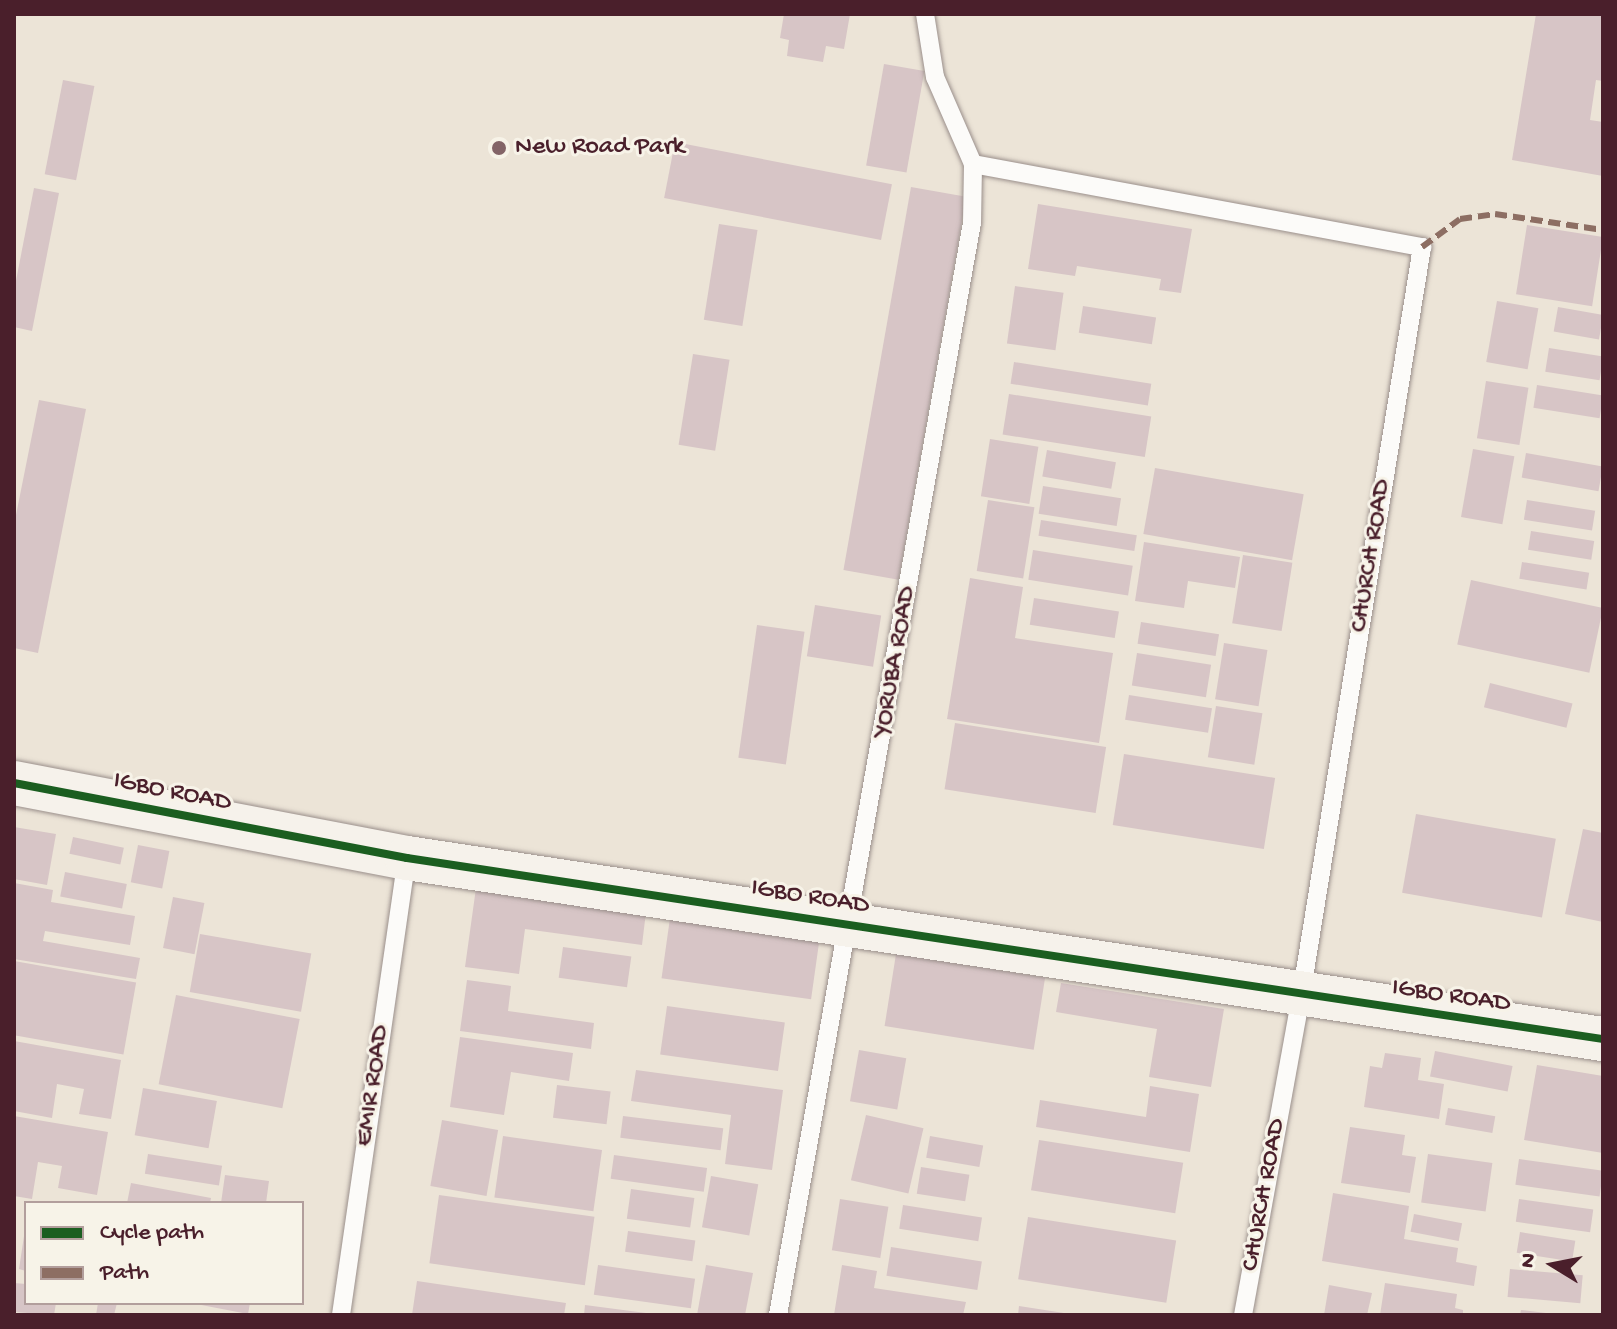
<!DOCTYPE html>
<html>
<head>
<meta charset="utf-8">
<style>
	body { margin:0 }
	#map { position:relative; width:1617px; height:1329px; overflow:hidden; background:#ece4d7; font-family:"Gochi Hand",sans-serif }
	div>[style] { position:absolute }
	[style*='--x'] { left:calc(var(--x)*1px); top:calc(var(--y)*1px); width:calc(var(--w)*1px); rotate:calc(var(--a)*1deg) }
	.building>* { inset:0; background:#d7c5c6; transform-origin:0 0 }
	.roads { filter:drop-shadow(0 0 2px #9a8f8b) drop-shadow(0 0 2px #9a8f8b) }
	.lane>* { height:18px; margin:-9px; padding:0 9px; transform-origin:9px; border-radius:9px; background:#fcfbf9 }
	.secondary>* { height:44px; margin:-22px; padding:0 22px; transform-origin:22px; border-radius:22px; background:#f6f2eb }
	.quiet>* { height:6px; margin-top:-3px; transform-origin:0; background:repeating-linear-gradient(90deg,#8d6e63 0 12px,transparent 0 18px) }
	.cycleway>* { height:8px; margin:-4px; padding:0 4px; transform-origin:4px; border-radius:4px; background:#1b5e20 }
	.dots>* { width:22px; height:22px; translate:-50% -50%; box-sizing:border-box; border:4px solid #f7f3e8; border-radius:50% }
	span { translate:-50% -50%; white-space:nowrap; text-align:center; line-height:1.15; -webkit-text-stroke:6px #f7f3e8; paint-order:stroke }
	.poi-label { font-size:26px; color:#4a1f2b }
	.left { translate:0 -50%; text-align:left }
	.street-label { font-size:26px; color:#4a1f2b }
	.frame { position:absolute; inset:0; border:16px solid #4a1f2b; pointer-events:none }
	.legend { position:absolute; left:24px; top:1201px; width:280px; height:104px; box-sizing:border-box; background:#f7f3e8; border:2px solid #b29e9c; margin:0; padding:10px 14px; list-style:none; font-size:24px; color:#4a1f2b }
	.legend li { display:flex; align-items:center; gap:16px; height:40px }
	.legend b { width:40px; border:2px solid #b29e9c }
	.north { position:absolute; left:1513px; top:1225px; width:80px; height:80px; -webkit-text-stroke:6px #f7f3e8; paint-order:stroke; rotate:280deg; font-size:22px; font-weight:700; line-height:32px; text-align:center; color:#4a1f2b }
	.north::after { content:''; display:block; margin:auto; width:28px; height:36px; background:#4a1f2b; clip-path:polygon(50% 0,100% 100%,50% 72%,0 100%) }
</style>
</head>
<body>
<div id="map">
	<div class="building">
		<div style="clip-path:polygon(784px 14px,850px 14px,844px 49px,826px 46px,823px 62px,787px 56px,789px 40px,780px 38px)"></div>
		<div style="clip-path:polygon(1536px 14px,1603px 14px,1603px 81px,1596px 80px,1590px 120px,1603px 122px,1603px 176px,1512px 160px)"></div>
		<div style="left:884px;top:64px;width:41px;height:103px;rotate:10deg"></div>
		<div style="left:63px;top:80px;width:32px;height:96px;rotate:11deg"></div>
		<div style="left:675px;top:142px;width:221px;height:57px;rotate:11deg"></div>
		<div style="left:911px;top:187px;width:56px;height:389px;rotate:10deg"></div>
		<div style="clip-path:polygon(34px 188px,59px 193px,32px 331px,14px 327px,14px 291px)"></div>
		<div style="clip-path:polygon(1038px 204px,1192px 229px,1181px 293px,1159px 290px,1161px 279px,1077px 266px,1075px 276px,1028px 269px)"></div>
		<div style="left:719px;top:224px;width:39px;height:97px;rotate:9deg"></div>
		<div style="left:1527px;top:225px;width:77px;height:70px;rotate:9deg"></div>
		<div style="left:1015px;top:286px;width:49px;height:58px;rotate:8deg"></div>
		<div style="left:1497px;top:301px;width:42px;height:62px;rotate:10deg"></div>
		<div style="left:1083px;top:306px;width:74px;height:27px;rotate:9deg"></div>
		<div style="left:1558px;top:307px;width:46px;height:25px;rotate:10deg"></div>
		<div style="left:1549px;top:348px;width:55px;height:24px;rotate:9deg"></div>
		<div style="left:693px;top:354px;width:37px;height:92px;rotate:9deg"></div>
		<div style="left:1014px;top:362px;width:139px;height:22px;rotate:9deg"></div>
		<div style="left:1486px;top:381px;width:43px;height:58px;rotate:9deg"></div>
		<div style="left:1537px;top:385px;width:67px;height:23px;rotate:9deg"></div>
		<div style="left:1009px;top:394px;width:144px;height:41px;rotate:9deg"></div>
		<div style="clip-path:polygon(39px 400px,86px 409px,38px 653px,14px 648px,14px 525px)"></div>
		<div style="left:990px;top:439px;width:49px;height:58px;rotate:9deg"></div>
		<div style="left:1473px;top:449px;width:42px;height:69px;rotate:10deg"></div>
		<div style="left:1047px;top:450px;width:70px;height:27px;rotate:10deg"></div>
		<div style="left:1526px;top:453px;width:78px;height:25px;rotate:10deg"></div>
		<div style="left:1155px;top:468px;width:151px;height:67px;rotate:10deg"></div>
		<div style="left:1043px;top:486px;width:79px;height:28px;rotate:9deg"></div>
		<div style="left:988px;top:500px;width:47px;height:72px;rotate:9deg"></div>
		<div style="left:1527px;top:500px;width:69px;height:20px;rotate:9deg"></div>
		<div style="left:1041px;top:520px;width:97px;height:16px;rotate:9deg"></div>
		<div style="left:1531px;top:531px;width:64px;height:19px;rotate:9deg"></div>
		<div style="clip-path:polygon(1144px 542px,1240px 557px,1235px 588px,1188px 581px,1184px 608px,1135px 601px)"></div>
		<div style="left:1033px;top:550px;width:101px;height:30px;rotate:9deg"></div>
		<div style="left:1243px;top:555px;width:50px;height:69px;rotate:9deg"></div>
		<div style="left:1522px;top:562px;width:68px;height:17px;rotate:9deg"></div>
		<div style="clip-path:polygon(970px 578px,1023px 587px,1015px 638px,1113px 653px,1099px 743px,947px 719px)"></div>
		<div style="left:1471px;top:580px;width:135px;height:66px;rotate:12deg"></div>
		<div style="left:1034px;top:598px;width:86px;height:27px;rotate:9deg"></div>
		<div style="left:815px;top:605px;width:67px;height:52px;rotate:9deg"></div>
		<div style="left:1141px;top:622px;width:79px;height:22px;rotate:9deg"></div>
		<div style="left:757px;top:625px;width:48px;height:134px;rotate:8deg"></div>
		<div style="left:1224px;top:643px;width:44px;height:57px;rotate:9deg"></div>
		<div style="left:1137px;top:653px;width:75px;height:33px;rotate:9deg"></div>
		<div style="left:1490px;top:683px;width:85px;height:25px;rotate:14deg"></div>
		<div style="left:1129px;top:695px;width:84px;height:25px;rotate:9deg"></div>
		<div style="left:1216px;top:706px;width:47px;height:52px;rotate:9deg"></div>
		<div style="left:955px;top:723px;width:153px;height:67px;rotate:9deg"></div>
		<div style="left:1124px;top:754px;width:153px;height:72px;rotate:9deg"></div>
		<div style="left:1416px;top:814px;width:142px;height:80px;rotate:10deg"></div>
		<div style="clip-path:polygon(14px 827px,56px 834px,47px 885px,14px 879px)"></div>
		<div style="clip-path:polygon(1583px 829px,1603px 833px,1603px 922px,1565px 914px)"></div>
		<div style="left:73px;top:837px;width:52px;height:17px;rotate:12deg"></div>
		<div style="left:138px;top:845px;width:32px;height:38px;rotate:11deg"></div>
		<div style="left:65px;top:872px;width:63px;height:25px;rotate:11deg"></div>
		<div style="clip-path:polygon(14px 883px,53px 890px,51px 902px,135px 916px,130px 945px,45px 931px,43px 941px,140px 958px,136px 979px,14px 959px)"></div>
		<div style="clip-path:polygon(476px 888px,646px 912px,642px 945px,525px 929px,519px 974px,465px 967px)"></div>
		<div style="left:173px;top:897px;width:32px;height:52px;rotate:11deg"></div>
		<div style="left:671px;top:911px;width:151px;height:68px;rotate:8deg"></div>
		<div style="left:200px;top:934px;width:113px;height:59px;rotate:10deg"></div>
		<div style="left:563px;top:947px;width:69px;height:31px;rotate:8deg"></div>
		<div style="left:896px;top:954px;width:151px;height:73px;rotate:9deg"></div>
		<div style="left:14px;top:961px;width:124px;height:73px;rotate:10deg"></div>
		<div style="clip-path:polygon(467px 980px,511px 986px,508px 1011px,594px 1023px,591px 1049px,460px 1031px)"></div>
		<div style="clip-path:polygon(1061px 983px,1224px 1009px,1211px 1087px,1149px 1077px,1157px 1029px,1056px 1012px)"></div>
		<div style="left:176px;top:995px;width:126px;height:91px;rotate:11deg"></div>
		<div style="left:667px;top:1006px;width:119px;height:49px;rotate:8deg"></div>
		<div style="clip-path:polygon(460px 1037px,573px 1053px,569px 1081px,511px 1072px,504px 1115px,450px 1107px)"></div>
		<div style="clip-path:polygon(14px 1041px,121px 1060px,111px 1119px,79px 1114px,84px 1089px,57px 1084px,52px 1118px,14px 1111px)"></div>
		<div style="left:859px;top:1050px;width:48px;height:52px;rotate:10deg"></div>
		<div style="left:1435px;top:1051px;width:79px;height:26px;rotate:11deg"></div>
		<div style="clip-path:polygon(1385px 1053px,1421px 1058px,1418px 1080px,1444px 1084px,1439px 1119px,1364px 1107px,1370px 1066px,1382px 1068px)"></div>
		<div style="clip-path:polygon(1537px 1065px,1603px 1076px,1603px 1153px,1524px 1140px)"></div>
		<div style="clip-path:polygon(636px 1070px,783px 1090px,772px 1170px,725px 1164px,731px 1115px,631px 1101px)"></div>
		<div style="left:557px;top:1085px;width:54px;height:33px;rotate:7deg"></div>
		<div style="clip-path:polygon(1150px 1086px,1199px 1094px,1190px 1152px,1036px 1127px,1040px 1100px,1146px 1117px)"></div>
		<div style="left:143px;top:1088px;width:75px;height:48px;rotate:10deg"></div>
		<div style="left:1448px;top:1108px;width:48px;height:17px;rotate:10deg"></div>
		<div style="left:866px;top:1115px;width:59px;height:67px;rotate:13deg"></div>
		<div style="clip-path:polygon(14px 1116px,108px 1132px,97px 1195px,58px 1188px,62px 1166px,38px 1162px,32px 1199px,14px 1196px)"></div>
		<div style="left:623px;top:1116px;width:101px;height:22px;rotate:7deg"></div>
		<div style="left:442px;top:1120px;width:57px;height:67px;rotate:10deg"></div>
		<div style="clip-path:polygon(1350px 1127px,1405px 1135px,1402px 1155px,1416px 1157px,1410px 1193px,1341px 1183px)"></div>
		<div style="left:503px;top:1136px;width:100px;height:62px;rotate:8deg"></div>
		<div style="left:930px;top:1136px;width:54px;height:22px;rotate:10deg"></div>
		<div style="left:1039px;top:1140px;width:146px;height:51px;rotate:9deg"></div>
		<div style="left:148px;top:1154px;width:75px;height:20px;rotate:9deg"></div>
		<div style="left:1428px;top:1154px;width:65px;height:49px;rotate:8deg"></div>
		<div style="left:614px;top:1155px;width:94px;height:24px;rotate:8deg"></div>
		<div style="left:1519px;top:1159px;width:85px;height:26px;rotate:8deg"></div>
		<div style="left:921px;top:1167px;width:49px;height:27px;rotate:9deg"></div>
		<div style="clip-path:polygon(225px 1175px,269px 1181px,266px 1203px,221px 1203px)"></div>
		<div style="left:711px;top:1176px;width:48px;height:52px;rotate:10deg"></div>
		<div style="clip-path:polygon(131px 1183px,211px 1198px,210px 1203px,127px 1203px)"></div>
		<div style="left:631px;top:1189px;width:64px;height:30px;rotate:8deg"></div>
		<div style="clip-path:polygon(1333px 1193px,1409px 1206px,1404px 1239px,1458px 1248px,1456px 1262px,1477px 1266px,1474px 1286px,1322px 1261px)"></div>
		<div style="left:439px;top:1195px;width:157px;height:69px;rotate:8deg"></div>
		<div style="left:840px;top:1199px;width:49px;height:52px;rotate:9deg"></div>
		<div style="left:1519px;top:1199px;width:75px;height:23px;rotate:8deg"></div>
		<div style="left:903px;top:1205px;width:80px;height:24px;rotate:9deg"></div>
		<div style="left:1414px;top:1214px;width:49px;height:18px;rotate:11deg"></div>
		<div style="left:1028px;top:1217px;width:150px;height:63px;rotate:9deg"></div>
		<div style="left:628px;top:1231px;width:68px;height:21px;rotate:8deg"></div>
		<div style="left:1520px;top:1232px;width:56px;height:21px;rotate:9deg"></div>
		<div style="clip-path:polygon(24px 1236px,26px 1237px,26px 1271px,19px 1269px)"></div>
		<div style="left:891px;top:1247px;width:92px;height:29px;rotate:9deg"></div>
		<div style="left:598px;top:1265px;width:98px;height:30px;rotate:8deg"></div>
		<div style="clip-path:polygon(706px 1265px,753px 1273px,745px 1315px,697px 1315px)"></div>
		<div style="clip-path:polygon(842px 1265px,877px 1271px,874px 1288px,966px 1302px,963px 1315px,834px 1315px)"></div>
		<div style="left:1510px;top:1269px;width:73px;height:28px;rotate:5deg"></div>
		<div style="clip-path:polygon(417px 1281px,566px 1303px,564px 1315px,412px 1315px)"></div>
		<div style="clip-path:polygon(14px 1283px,26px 1284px,26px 1303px,56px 1303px,54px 1315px,14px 1312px)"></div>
		<div style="clip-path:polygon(1385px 1283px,1457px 1294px,1455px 1308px,1463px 1310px,1463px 1315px,1380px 1315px)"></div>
		<div style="clip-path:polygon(1329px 1285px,1372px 1293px,1367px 1315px,1324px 1315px)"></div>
		<div style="clip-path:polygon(98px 1303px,117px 1303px,114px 1315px,96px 1315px)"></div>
		<div style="clip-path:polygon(191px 1303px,250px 1303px,248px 1314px)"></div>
		<div style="clip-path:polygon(585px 1305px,646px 1313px,646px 1315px,584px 1315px)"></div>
		<div style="clip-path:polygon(1019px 1306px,1064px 1313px,1064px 1315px,1018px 1315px)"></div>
		<div style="clip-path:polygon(1521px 1310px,1546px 1313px,1546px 1315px,1520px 1315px)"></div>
	</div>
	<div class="roads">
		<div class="lane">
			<div style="--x:973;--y:164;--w:457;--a:10.5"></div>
			<div style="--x:1422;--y:247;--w:759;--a:99.18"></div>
			<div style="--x:1301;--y:996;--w:324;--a:100.3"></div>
			<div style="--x:341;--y:1315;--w:462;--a:-81.8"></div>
			<div style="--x:778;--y:1315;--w:1109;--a:-79.93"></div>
			<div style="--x:972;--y:223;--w:59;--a:-89"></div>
			<div style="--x:973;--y:164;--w:95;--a:-113.6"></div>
			<div style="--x:935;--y:77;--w:64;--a:-99"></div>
		</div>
		<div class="secondary">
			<div style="--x:14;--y:783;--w:400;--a:10.8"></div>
			<div style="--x:407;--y:858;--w:1210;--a:8.61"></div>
		</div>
	</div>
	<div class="quiet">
		<div style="--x:1422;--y:247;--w:47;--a:-36.4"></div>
		<div style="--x:1460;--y:219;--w:35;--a:-8"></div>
		<div style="--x:1495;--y:214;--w:109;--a:8.4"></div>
	</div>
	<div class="cycleway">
		<div style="--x:14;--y:783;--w:400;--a:10.8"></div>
		<div style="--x:407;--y:858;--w:1210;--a:8.61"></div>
	</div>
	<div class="dots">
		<div style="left:499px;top:148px;background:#836467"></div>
	</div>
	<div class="poi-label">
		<span class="left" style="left:515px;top:148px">New Road Park</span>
	</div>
	<div class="street-label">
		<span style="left:1372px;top:556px;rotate:-81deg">CHURCH ROAD</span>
		<span style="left:896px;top:662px;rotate:-80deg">YORUBA ROAD</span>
		<span style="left:172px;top:793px;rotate:11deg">IGBO ROAD</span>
		<span style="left:810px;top:898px;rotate:9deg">IGBO ROAD</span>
		<span style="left:1451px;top:997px;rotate:8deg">IGBO ROAD</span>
		<span style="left:374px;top:1086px;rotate:-82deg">EMIR ROAD</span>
		<span style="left:1265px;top:1195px;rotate:-80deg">CHURCH ROAD</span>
	</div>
	<div class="frame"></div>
	<ul class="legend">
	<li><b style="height:10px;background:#1b5e20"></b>Cycle path</li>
	<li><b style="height:10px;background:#8d6e63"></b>Path</li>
	</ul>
	<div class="north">N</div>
</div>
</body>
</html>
